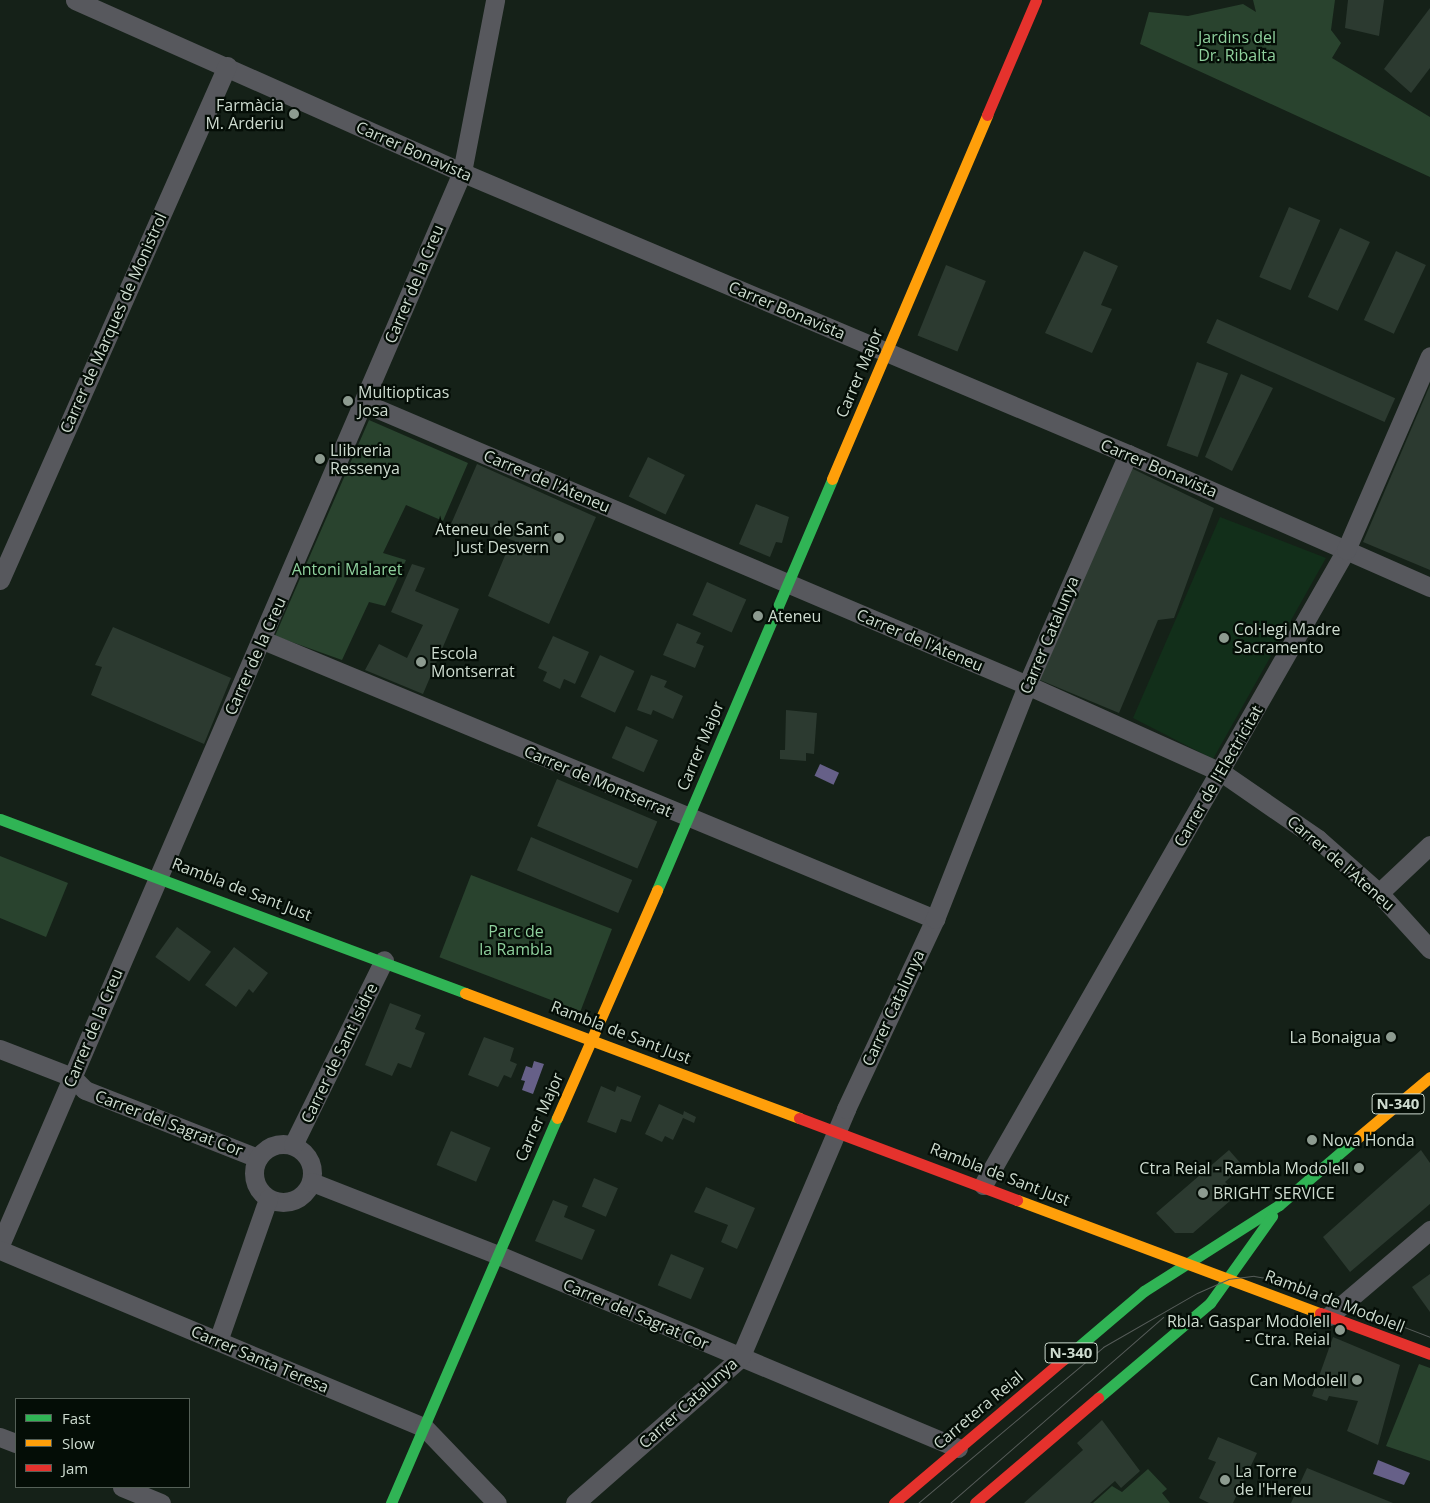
<!DOCTYPE html>
<html>
<head>
<meta charset="utf-8">
<style>
	body { margin:0 }
	#map { position:relative; width:1430px; height:1503px; overflow:hidden; background:#152118; font-family:"Open Sans",sans-serif }
	div>[style] { position:absolute }
	[style*='--x'] { left:calc(var(--x)*1px); top:calc(var(--y)*1px); width:calc(var(--w)*1px); rotate:calc(var(--a)*1deg) }
	.built>* { inset:0; background:#122f1a }
	.green>* { inset:0; background:#29432e; transform-origin:0 0 }
	.water>* { inset:0; background:#666088; transform-origin:0 0 }
	.building>* { inset:0; background:#2c3a30; transform-origin:0 0 }
	.street>* { height:19px; margin:-9.5px; padding:0 9.5px; transform-origin:9.5px; border-radius:9.5px; background:#57585d }
	.street>.ring { margin:-9.5px; padding:0; box-sizing:content-box; background:none; border:19px solid #57585d; border-radius:50% }
	.fast>* { height:11px; margin:-5.5px; padding:0 5.5px; transform-origin:5.5px; border-radius:5.5px; background:#30b455 }
	.slow>* { height:11px; margin:-5.5px; padding:0 5.5px; transform-origin:5.5px; border-radius:5.5px; background:#ff9f0a }
	.jam>* { height:11px; margin:-5.5px; padding:0 5.5px; transform-origin:5.5px; border-radius:5.5px; background:#e5322d }
	.tram>* { height:1px; margin:-0.5px; padding:0 0.5px; transform-origin:0.5px; border-radius:0.5px; background:#565c59 }
	.dots>* { width:14px; height:14px; translate:-50% -50%; box-sizing:border-box; border:2px solid #040d06; border-radius:50% }
	span { translate:-50% -50%; white-space:nowrap; text-align:center; line-height:1.15; -webkit-text-stroke:4.5px #040d06; paint-order:stroke }
	.shield-label span { padding:1px 4px; background:#040d06; border:1px solid; border-radius:4px; -webkit-text-stroke-width:0 }
	.shield-label { font-size:15px; color:#cedcd0; font-weight:700 }
	.park-label { font-size:16px; color:#8fd19d }
	.poi-label { font-size:16px; color:#cedcd0 }
	.right { translate:-100% -50%; text-align:right }
	.left { translate:0 -50%; text-align:left }
	.street-label { font-size:16px; color:#cedcd0 }
	.legend { position:absolute; left:15px; top:1398px; width:175px; height:90px; box-sizing:border-box; background:#040d06; border:1px solid #556057; margin:0; padding:6px 9px; list-style:none; font-size:15px; color:#cedcd0 }
	.legend li { display:flex; align-items:center; gap:10px; height:25px }
	.legend b { width:25px; border:1px solid #556057 }
</style>
</head>
<body>
<div id="map">
	<div class="built">
		<div style="clip-path:polygon(1220px 517px,1326px 558px,1213px 759px,1133px 718px)"></div>
	</div>
	<div class="green">
		<div style="clip-path:polygon(1253px 0,1335px 0,1331px 30px,1341px 43px,1332px 58px,1430px 117px,1430px 177px,1140px 44px,1149px 12px,1188px 16px,1243px 4px,1256px 12px)"></div>
		<div style="clip-path:polygon(369px 420px,468px 463px,443px 521px,406px 505px,383px 553px,406px 560px,385px 606px,369px 602px,342px 660px,275px 636px)"></div>
		<div style="clip-path:polygon(0 856px,68px 883px,46px 937px,0 918px)"></div>
		<div style="left:471px;top:875px;width:151px;height:88px;rotate:21deg"></div>
		<div style="clip-path:polygon(1419px 1364px,1430px 1368px,1430px 1461px,1386px 1446px)"></div>
		<div style="clip-path:polygon(1148px 1469px,1167px 1489px,1162px 1493px,1170px 1503px,1093px 1503px,1112px 1486px,1122px 1492px)"></div>
	</div>
	<div class="water">
		<div style="left:820px;top:764px;width:21px;height:13px;rotate:25deg"></div>
		<div style="clip-path:polygon(534px 1061px,544px 1064px,533px 1094px,522px 1090px,525px 1081px,521px 1080px,526px 1066px,532px 1068px)"></div>
		<div style="clip-path:polygon(1378px 1460px,1410px 1473px,1404px 1485px,1373px 1474px)"></div>
	</div>
	<div class="building">
		<div style="clip-path:polygon(1348px 0,1384px 0,1379px 36px,1345px 28px)"></div>
		<div style="clip-path:polygon(1430px 8px,1430px 68px,1411px 93px,1384px 69px)"></div>
		<div style="left:1289px;top:207px;width:34px;height:76px;rotate:23deg"></div>
		<div style="left:1340px;top:228px;width:33px;height:76px;rotate:25deg"></div>
		<div style="clip-path:polygon(1084px 251px,1118px 266px,1101px 305px,1112px 309px,1092px 353px,1045px 333px)"></div>
		<div style="left:1396px;top:251px;width:33px;height:76px;rotate:25deg"></div>
		<div style="left:946px;top:265px;width:43px;height:76px;rotate:22deg"></div>
		<div style="left:1217px;top:319px;width:195px;height:26px;rotate:24deg"></div>
		<div style="left:1197px;top:362px;width:33px;height:89px;rotate:20deg"></div>
		<div style="clip-path:polygon(1241px 374px,1273px 388px,1232px 471px,1205px 457px)"></div>
		<div style="clip-path:polygon(1430px 385px,1430px 570px,1363px 542px)"></div>
		<div style="left:648px;top:457px;width:41px;height:44px;rotate:26deg"></div>
		<div style="clip-path:polygon(477px 464px,596px 517px,549px 624px,488px 596px,509px 546px,513px 547px,515px 541px,506px 538px,507px 534px,481px 523px,477px 534px,468px 528px,464px 536px,448px 531px)"></div>
		<div style="clip-path:polygon(1131px 468px,1214px 508px,1174px 618px,1158px 620px,1119px 713px,1040px 680px)"></div>
		<div style="clip-path:polygon(756px 504px,789px 517px,782px 543px,776px 542px,770px 557px,739px 544px)"></div>
		<div style="clip-path:polygon(412px 564px,425px 568px,415px 591px,459px 609px,423px 694px,365px 670px,379px 644px,407px 658px,423px 625px,391px 612px)"></div>
		<div style="left:707px;top:582px;width:43px;height:36px;rotate:24deg"></div>
		<div style="clip-path:polygon(677px 623px,701px 633px,696px 643px,704px 646px,695px 668px,663px 655px)"></div>
		<div style="clip-path:polygon(113px 627px,231px 678px,204px 744px,91px 695px,102px 667px,95px 665px)"></div>
		<div style="clip-path:polygon(553px 636px,589px 652px,575px 684px,564px 679px,560px 689px,543px 681px,547px 672px,538px 668px)"></div>
		<div style="left:600px;top:655px;width:38px;height:46px;rotate:25deg"></div>
		<div style="clip-path:polygon(651px 675px,667px 681px,664px 687px,683px 696px,673px 719px,653px 710px,651px 715px,637px 710px)"></div>
		<div style="clip-path:polygon(786px 710px,817px 713px,814px 754px,806px 753px,806px 761px,780px 759px,780px 750px,785px 750px)"></div>
		<div style="left:626px;top:726px;width:35px;height:35px;rotate:24deg"></div>
		<div style="left:557px;top:779px;width:109px;height:51px;rotate:23deg"></div>
		<div style="left:531px;top:837px;width:110px;height:36px;rotate:23deg"></div>
		<div style="left:177px;top:927px;width:42px;height:37px;rotate:36deg"></div>
		<div style="clip-path:polygon(234px 947px,268px 973px,253px 993px,249px 989px,236px 1007px,205px 985px)"></div>
		<div style="clip-path:polygon(390px 1003px,421px 1015px,415px 1029px,425px 1033px,411px 1068px,398px 1063px,392px 1076px,365px 1065px)"></div>
		<div style="clip-path:polygon(484px 1037px,514px 1048px,510px 1061px,517px 1064px,511px 1078px,504px 1075px,498px 1087px,468px 1075px)"></div>
		<div style="clip-path:polygon(601px 1086px,615px 1092px,617px 1086px,641px 1096px,631px 1122px,621px 1119px,616px 1133px,587px 1122px)"></div>
		<div style="clip-path:polygon(659px 1104px,683px 1115px,684px 1111px,696px 1117px,694px 1123px,683px 1118px,673px 1140px,665px 1136px,662px 1142px,645px 1134px)"></div>
		<div style="left:451px;top:1131px;width:43px;height:37px;rotate:23deg"></div>
		<div style="clip-path:polygon(1229px 1150px,1243px 1166px,1225px 1182px,1238px 1194px,1193px 1233px,1175px 1233px,1156px 1213px)"></div>
		<div style="clip-path:polygon(1421px 1150px,1430px 1163px,1430px 1204px,1350px 1272px,1323px 1237px)"></div>
		<div style="left:594px;top:1178px;width:26px;height:31px;rotate:23deg"></div>
		<div style="clip-path:polygon(706px 1187px,755px 1208px,737px 1249px,721px 1242px,728px 1225px,694px 1212px)"></div>
		<div style="clip-path:polygon(553px 1200px,568px 1206px,564px 1217px,595px 1230px,582px 1260px,535px 1241px)"></div>
		<div style="left:671px;top:1254px;width:36px;height:34px;rotate:23deg"></div>
		<div style="clip-path:polygon(1430px 1274px,1430px 1312px,1412px 1287px)"></div>
		<div style="clip-path:polygon(1333px 1337px,1400px 1365px,1378px 1445px,1347px 1431px,1358px 1401px,1329px 1396px,1327px 1401px,1312px 1396px)"></div>
		<div style="clip-path:polygon(1102px 1420px,1140px 1471px,1121px 1488px,1115px 1481px,1090px 1503px,1024px 1503px,1083px 1450px,1077px 1443px)"></div>
		<div style="clip-path:polygon(1218px 1437px,1257px 1453px,1233px 1503px,1209px 1503px,1199px 1498px,1216px 1462px,1208px 1459px)"></div>
		<div style="clip-path:polygon(1307px 1468px,1393px 1503px,1291px 1503px)"></div>
	</div>
	<div class="street">
		<div style="--x:75;--y:0;--w:430;--a:24"></div>
		<div style="--x:468;--y:175;--w:717;--a:22.92"></div>
		<div style="--x:1128;--y:454;--w:330;--a:23.8"></div>
		<div style="--x:364;--y:403;--w:720;--a:23.04"></div>
		<div style="--x:1027;--y:685;--w:213;--a:24.2"></div>
		<div style="--x:1221;--y:772;--w:118;--a:34.6"></div>
		<div style="--x:1318;--y:839;--w:81;--a:41.5"></div>
		<div style="--x:1379;--y:893;--w:76;--a:47.7"></div>
		<div style="--x:0;--y:580;--w:562;--a:-66.17"></div>
		<div style="--x:263;--y:640;--w:728;--a:22.55"></div>
		<div style="--x:1379;--y:893;--w:70;--a:-43.3"></div>
		<div style="--x:0;--y:1049;--w:77;--a:21.3"></div>
		<div style="--x:72;--y:1077;--w:18;--a:45"></div>
		<div style="--x:85;--y:1090;--w:186;--a:21.5"></div>
		<div class="ring" style="left:254px;top:1144px;width:39px;height:39px"></div>
		<div style="--x:293;--y:1145;--w:206;--a:-63.8"></div>
		<div style="--x:312;--y:1182;--w:198;--a:21.4"></div>
		<div style="--x:496;--y:1254;--w:501;--a:22.78"></div>
		<div style="--x:983;--y:1185;--w:731;--a:-60.25"></div>
		<div style="--x:1346;--y:550;--w:211;--a:-66.6"></div>
		<div style="--x:0;--y:1245;--w:1168;--a:-66.7"></div>
		<div style="--x:462;--y:172;--w:175;--a:-79.1"></div>
		<div style="--x:0;--y:1250;--w:459;--a:22.7"></div>
		<div style="--x:424;--y:1427;--w:105;--a:46.2"></div>
		<div style="--x:1329;--y:1316;--w:133;--a:-40.4"></div>
		<div style="--x:218;--y:1341;--w:151;--a:-70.6"></div>
		<div style="--x:0;--y:1437;--w:17;--a:21"></div>
		<div style="--x:122;--y:1487;--w:42;--a:22.3"></div>
		<div style="--x:575;--y:1503;--w:220;--a:-41.3"></div>
		<div style="--x:740;--y:1358;--w:271;--a:-66.9"></div>
		<div style="--x:846;--y:1109;--w:210;--a:-64.9"></div>
		<div style="--x:935;--y:919;--w:251;--a:-68.5"></div>
		<div style="--x:1027;--y:685;--w:252;--a:-66.4"></div>
	</div>
	<div class="fast">
		<div style="--x:0;--y:819;--w:496;--a:20.5"></div>
		<div style="--x:657;--y:890;--w:447;--a:-66.9"></div>
		<div style="--x:1064;--y:1359;--w:105;--a:-40.4"></div>
		<div style="--x:1144;--y:1291;--w:160;--a:-32.5"></div>
		<div style="--x:1279;--y:1205;--w:100;--a:-40.5"></div>
		<div style="--x:1098;--y:1398;--w:147;--a:-40.3"></div>
		<div style="--x:1210;--y:1303;--w:107;--a:-54.5"></div>
		<div style="--x:391;--y:1503;--w:419;--a:-66.7"></div>
	</div>
	<div class="slow">
		<div style="--x:832;--y:479;--w:396;--a:-66.9"></div>
		<div style="--x:465;--y:993;--w:357;--a:20.5"></div>
		<div style="--x:557;--y:1118;--w:249;--a:-66.3"></div>
		<div style="--x:1355;--y:1140;--w:98;--a:-40"></div>
		<div style="--x:1017;--y:1200;--w:323;--a:20.5"></div>
	</div>
	<div class="jam">
		<div style="--x:987;--y:115;--w:125;--a:-66.9"></div>
		<div style="--x:799;--y:1118;--w:233;--a:20.6"></div>
		<div style="--x:1320;--y:1313;--w:117;--a:20.4"></div>
		<div style="--x:894;--y:1503;--w:223;--a:-40.3"></div>
		<div style="--x:975;--y:1503;--w:162;--a:-40.5"></div>
	</div>
	<div class="tram">
		<div style="--x:918;--y:1503;--w:242;--a:-40.1"></div>
		<div style="--x:1103;--y:1347;--w:108;--a:-29.9"></div>
		<div style="--x:1197;--y:1293;--w:34;--a:-24"></div>
		<div style="--x:1228;--y:1279;--w:26;--a:-7"></div>
		<div style="--x:1254;--y:1276;--w:34;--a:10"></div>
		<div style="--x:1287;--y:1282;--w:153;--a:21"></div>
		<div style="--x:950;--y:1503;--w:283;--a:-41.1"></div>
	</div>
	<div class="dots">
		<div style="left:294px;top:114px;background:#8d9b90"></div>
		<div style="left:348px;top:401px;background:#8d9b90"></div>
		<div style="left:320px;top:459px;background:#8d9b90"></div>
		<div style="left:559px;top:538px;background:#8d9b90"></div>
		<div style="left:758px;top:616px;background:#8d9b90"></div>
		<div style="left:1224px;top:638px;background:#8d9b90"></div>
		<div style="left:421px;top:662px;background:#8d9b90"></div>
		<div style="left:1391px;top:1037px;background:#8d9b90"></div>
		<div style="left:1312px;top:1140px;background:#8d9b90"></div>
		<div style="left:1359px;top:1168px;background:#8d9b90"></div>
		<div style="left:1203px;top:1193px;background:#8d9b90"></div>
		<div style="left:1340px;top:1330px;background:#8d9b90"></div>
		<div style="left:1357px;top:1380px;background:#8d9b90"></div>
		<div style="left:1225px;top:1480px;background:#8d9b90"></div>
	</div>
	<div class="shield-label">
		<span style="left:1398px;top:1104px">N-340</span>
		<span style="left:1071px;top:1353px">N-340</span>
	</div>
	<div class="park-label">
		<span style="left:1237px;top:46px">Jardins del<br>Dr. Ribalta</span>
		<span style="left:347px;top:569px">Antoni Malaret</span>
		<span style="left:516px;top:940px">Parc de<br>la Rambla</span>
	</div>
	<div class="poi-label">
		<span class="right" style="left:284px;top:114px">Farmàcia<br>M. Arderiu</span>
		<span class="left" style="left:358px;top:401px">Multiopticas<br>Josa</span>
		<span class="left" style="left:330px;top:459px">Llibreria<br>Ressenya</span>
		<span class="right" style="left:549px;top:538px">Ateneu de Sant<br>Just Desvern</span>
		<span class="left" style="left:768px;top:616px">Ateneu</span>
		<span class="left" style="left:1234px;top:638px">Col·legi Madre<br>Sacramento</span>
		<span class="left" style="left:431px;top:662px">Escola<br>Montserrat</span>
		<span class="right" style="left:1381px;top:1037px">La Bonaigua</span>
		<span class="left" style="left:1322px;top:1140px">Nova Honda</span>
		<span class="right" style="left:1349px;top:1168px">Ctra Reial - Rambla Modolell</span>
		<span class="left" style="left:1213px;top:1193px">BRIGHT SERVICE</span>
		<span class="right" style="left:1330px;top:1330px">Rbla. Gaspar Modolell<br>- Ctra. Reial</span>
		<span class="right" style="left:1347px;top:1380px">Can Modolell</span>
		<span class="left" style="left:1235px;top:1480px">La Torre<br>de l'Hereu</span>
	</div>
	<div class="street-label">
		<span style="left:414px;top:151px;rotate:24deg">Carrer Bonavista</span>
		<span style="left:414px;top:284px;rotate:-67deg">Carrer de la Creu</span>
		<span style="left:787px;top:310px;rotate:23deg">Carrer Bonavista</span>
		<span style="left:113px;top:323px;rotate:-66deg">Carrer de Marques de Monistrol</span>
		<span style="left:859px;top:373px;rotate:-67deg">Carrer Major</span>
		<span style="left:1159px;top:468px;rotate:23deg">Carrer Bonavista</span>
		<span style="left:547px;top:481px;rotate:23deg">Carrer de l'Ateneu</span>
		<span style="left:1049px;top:635px;rotate:-67deg">Carrer Catalunya</span>
		<span style="left:920px;top:640px;rotate:23deg">Carrer de l'Ateneu</span>
		<span style="left:255px;top:656px;rotate:-66deg">Carrer de la Creu</span>
		<span style="left:700px;top:746px;rotate:-67deg">Carrer Major</span>
		<span style="left:1218px;top:776px;rotate:-60deg">Carrer de l'Electricitat</span>
		<span style="left:598px;top:781px;rotate:23deg">Carrer de Montserrat</span>
		<span style="left:1341px;top:863px;rotate:41deg">Carrer de l'Ateneu</span>
		<span style="left:242px;top:889px;rotate:21deg">Rambla de Sant Just</span>
		<span style="left:893px;top:1008px;rotate:-65deg">Carrer Catalunya</span>
		<span style="left:93px;top:1028px;rotate:-67deg">Carrer de la Creu</span>
		<span style="left:621px;top:1032px;rotate:21deg">Rambla de Sant Just</span>
		<span style="left:339px;top:1053px;rotate:-64deg">Carrer de Sant Isidre</span>
		<span style="left:539px;top:1117px;rotate:-66deg">Carrer Major</span>
		<span style="left:169px;top:1123px;rotate:21deg">Carrer del Sagrat Cor</span>
		<span style="left:1000px;top:1174px;rotate:21deg">Rambla de Sant Just</span>
		<span style="left:1335px;top:1301px;rotate:21deg">Rambla de Modolell</span>
		<span style="left:636px;top:1314px;rotate:23deg">Carrer del Sagrat Cor</span>
		<span style="left:260px;top:1359px;rotate:23deg">Carrer Santa Teresa</span>
		<span style="left:688px;top:1403px;rotate:-42deg">Carrer Catalunya</span>
		<span style="left:978px;top:1410px;rotate:-40deg">Carretera Reial</span>
	</div>
	<ul class="legend">
	<li><b style="height:6px;background:#30b455"></b>Fast</li>
	<li><b style="height:6px;background:#ff9f0a"></b>Slow</li>
	<li><b style="height:6px;background:#e5322d"></b>Jam</li>
	</ul>
</div>
</body>
</html>
